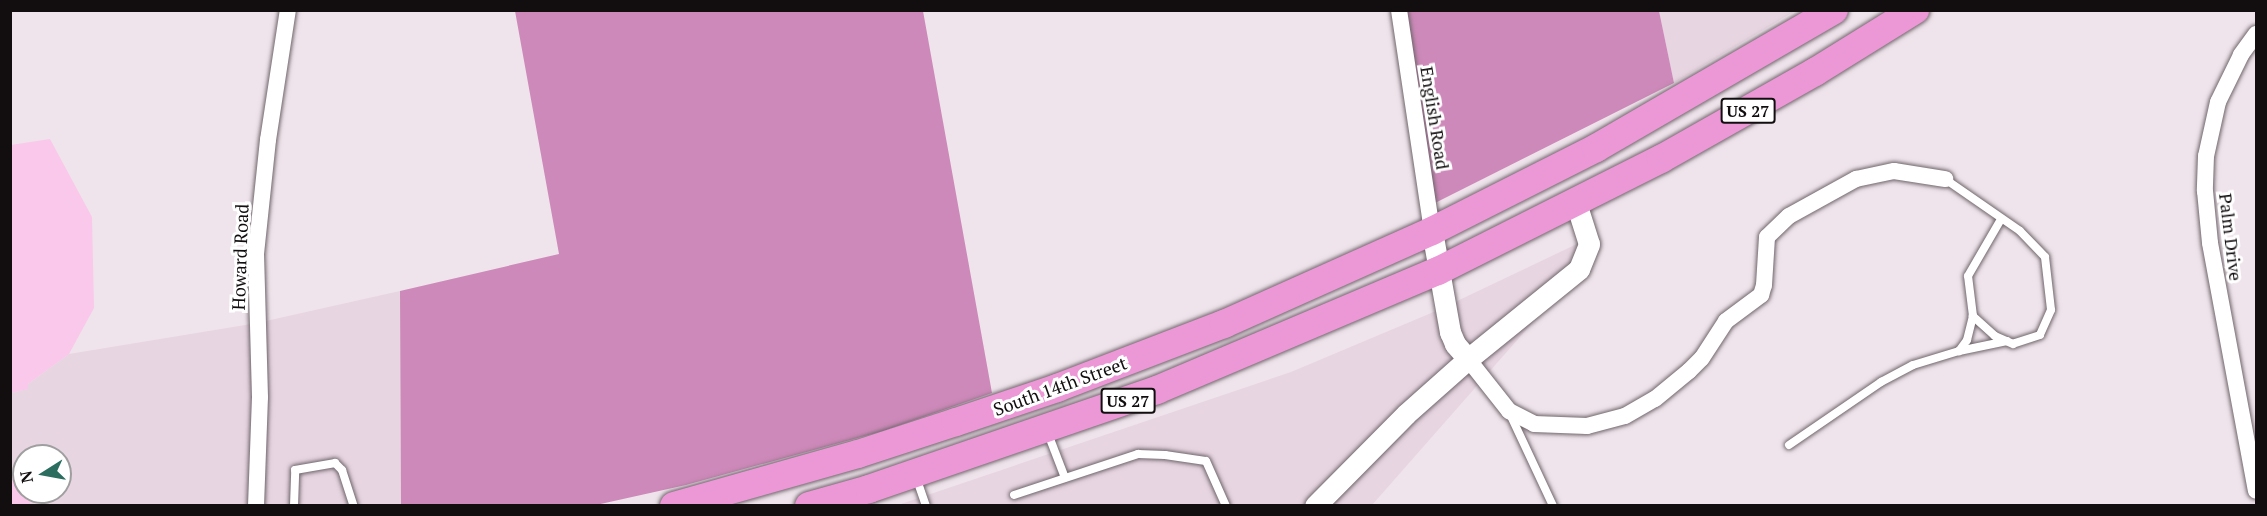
<!DOCTYPE html>
<html>
<head>
<meta charset="utf-8">
<style>
	body { margin:0 }
	#map { position:relative; width:2267px; height:516px; overflow:hidden; background:#efe4eb; font-family:"PT Serif",serif }
	div>[style] { position:absolute }
	[style*='--x'] { left:calc(var(--x)*1px); top:calc(var(--y)*1px); width:calc(var(--w)*1px); rotate:calc(var(--a)*1deg) }
	.built>* { inset:0; background:#e7d5e1 }
	.green>* { inset:0; background:#fac8ea }
	.forest>* { inset:0; background:#cd89b9 }
	.roads { filter:drop-shadow(0 0 2px #6f656b) drop-shadow(0 0 2px #6f656b) }
	.service>* { height:8px; margin:-4px; padding:0 4px; transform-origin:4px; border-radius:4px; background:#fff }
	.minor>* { height:16px; margin:-8px; padding:0 8px; transform-origin:8px; border-radius:8px; background:#fff }
	.tertiary>* { height:21px; margin:-10.5px; padding:0 10.5px; transform-origin:10.5px; border-radius:10.5px; background:#fff }
	.trunk>* { height:28px; margin:-14px; padding:0 14px; transform-origin:14px; border-radius:14px; background:#ec97d6 }
	span { translate:-50% -50%; white-space:nowrap; text-align:center; line-height:1.15; -webkit-text-stroke:6px #fff; paint-order:stroke }
	.shield-label span { padding:2px 4px; background:#fff; border:2px solid; border-radius:4px; -webkit-text-stroke-width:0 }
	.shield-label { font-size:16px; color:#120e10; font-weight:700 }
	.street-label { font-size:18px; color:#120e10 }
	.frame { position:absolute; inset:0; border:12px solid #120e10; pointer-events:none }
	.north { position:absolute; left:12px; top:444px; width:60px; height:60px; box-sizing:border-box; background:#fff; border:2px solid #a09f9f; border-radius:50%; rotate:259deg; font-size:16px; font-weight:700; line-height:24px; text-align:center; color:#120e10 }
	.north::after { content:''; display:block; margin:auto; width:21px; height:27px; background:#2b6e5f; clip-path:polygon(50% 0,100% 100%,50% 72%,0 100%) }
</style>
</head>
<body>
<div id="map">
	<div class="built">
		<div style="clip-path:polygon(1659px 11px,1659px 10px,1795px 11px,1674px 83px)"></div>
		<div style="clip-path:polygon(1579px 243px,1571px 264px,1469px 347px,1459px 329px,1453px 303px)"></div>
		<div style="clip-path:polygon(400px 291px,401px 505px,30px 505px,31px 492px,60px 492px,60px 456px,24px 456px,24px 483px,14px 470px,11px 471px,11px 393px,27px 389px,28px 384px,69px 354px,257px 323px)"></div>
		<div style="clip-path:polygon(1547px 306px,1372px 505px,1327px 506px,1356px 475px,1474px 365px)"></div>
		<div style="clip-path:polygon(1436px 311px,1456px 358px,1342px 465px,1304px 505px,895px 506px,1291px 372px)"></div>
	</div>
	<div class="green">
		<div style="clip-path:polygon(50px 139px,92px 217px,94px 308px,69px 354px,28px 384px,28px 389px,11px 393px,11px 145px)"></div>
		<div style="clip-path:polygon(13px 470px,24px 483px,24px 492px,31px 492px,30px 505px,11px 505px,11px 471px)"></div>
	</div>
	<div class="forest">
		<div style="clip-path:polygon(515px 11px,923px 11px,992px 393px,883px 431px,686px 485px,596px 505px,401px 505px,400px 291px,559px 254px)"></div>
		<div style="clip-path:polygon(1402px 11px,1659px 11px,1674px 83px,1435px 203px)"></div>
	</div>
	<div class="roads">
		<div class="service">
			<div style="--x:1945;--y:179;--w:91;--a:34.7"></div>
			<div style="--x:2020;--y:231;--w:36;--a:46"></div>
			<div style="--x:2045;--y:257;--w:53;--a:83.5"></div>
			<div style="--x:2051;--y:310;--w:27;--a:114"></div>
			<div style="--x:2040;--y:335;--w:28;--a:162"></div>
			<div style="--x:2013;--y:344;--w:20;--a:-156"></div>
			<div style="--x:1995;--y:336;--w:30;--a:-138"></div>
			<div style="--x:1973;--y:316;--w:40;--a:-97.1"></div>
			<div style="--x:1968;--y:276;--w:66;--a:-59.9"></div>
			<div style="--x:1973;--y:316;--w:25;--a:104"></div>
			<div style="--x:1967;--y:340;--w:14;--a:126"></div>
			<div style="--x:1959;--y:351;--w:49;--a:-11.8"></div>
			<div style="--x:1510;--y:414;--w:102;--a:64.9"></div>
			<div style="--x:1047;--y:431;--w:50;--a:69"></div>
			<div style="--x:1789;--y:445;--w:112;--a:-34.4"></div>
			<div style="--x:1881;--y:382;--w:36;--a:-28"></div>
			<div style="--x:1913;--y:365;--w:48;--a:-16.9"></div>
			<div style="--x:916;--y:477;--w:31;--a:71"></div>
			<div style="--x:1014;--y:495;--w:131;--a:-18.3"></div>
			<div style="--x:1138;--y:454;--w:27;--a:2"></div>
			<div style="--x:1165;--y:455;--w:41;--a:8.3"></div>
			<div style="--x:1206;--y:461;--w:49;--a:66"></div>
			<div style="--x:294;--y:506;--w:36;--a:-88"></div>
			<div style="--x:295;--y:470;--w:41;--a:-9.9"></div>
			<div style="--x:335;--y:463;--w:10;--a:45"></div>
			<div style="--x:342;--y:470;--w:38;--a:72"></div>
		</div>
		<div class="minor">
			<div style="--x:1399;--y:10;--w:223;--a:81.5"></div>
			<div style="--x:2256;--y:34;--w:26;--a:126"></div>
			<div style="--x:2241;--y:55;--w:52;--a:116.1"></div>
			<div style="--x:2218;--y:102;--w:55;--a:102.5"></div>
			<div style="--x:2206;--y:156;--w:35;--a:92"></div>
			<div style="--x:2205;--y:191;--w:52;--a:84.5"></div>
			<div style="--x:2210;--y:243;--w:252;--a:79.5"></div>
			<div style="--x:1468;--y:359;--w:66;--a:51.7"></div>
			<div style="--x:1509;--y:411;--w:28;--a:27"></div>
			<div style="--x:1534;--y:424;--w:53;--a:2.2"></div>
			<div style="--x:1587;--y:426;--w:39;--a:-15"></div>
			<div style="--x:1625;--y:416;--w:34;--a:-30"></div>
			<div style="--x:1655;--y:399;--w:44;--a:-39.5"></div>
			<div style="--x:1689;--y:371;--w:18;--a:-45"></div>
			<div style="--x:1702;--y:358;--w:44;--a:-57"></div>
			<div style="--x:1726;--y:321;--w:44;--a:-36.6"></div>
			<div style="--x:1761;--y:295;--w:10;--a:-73"></div>
			<div style="--x:1764;--y:285;--w:48;--a:-86.4"></div>
			<div style="--x:1767;--y:237;--w:30;--a:-44"></div>
			<div style="--x:1789;--y:216;--w:77;--a:-28.9"></div>
			<div style="--x:1856;--y:179;--w:39;--a:-12"></div>
			<div style="--x:1894;--y:171;--w:52;--a:8.9"></div>
			<div style="--x:256;--y:506;--w:109;--a:-87.9"></div>
			<div style="--x:260;--y:397;--w:143;--a:-91.6"></div>
			<div style="--x:256;--y:254;--w:115;--a:-84"></div>
			<div style="--x:268;--y:140;--w:132;--a:-81.3"></div>
		</div>
		<div class="tertiary">
			<div style="--x:1432;--y:231;--w:103;--a:79.9"></div>
			<div style="--x:1450;--y:332;--w:13;--a:67"></div>
			<div style="--x:1455;--y:344;--w:20;--a:49"></div>
			<div style="--x:1315;--y:506;--w:129;--a:-45.3"></div>
			<div style="--x:1406;--y:414;--w:83;--a:-41.6"></div>
			<div style="--x:1468;--y:359;--w:143;--a:-39"></div>
			<div style="--x:1579;--y:269;--w:27;--a:-68"></div>
			<div style="--x:1589;--y:244;--w:43;--a:-107.6"></div>
		</div>
		<div class="trunk">
			<div style="--x:674;--y:506;--w:191;--a:-15.8"></div>
			<div style="--x:858;--y:454;--w:103;--a:-18.1"></div>
			<div style="--x:956;--y:422;--w:107;--a:-18.6"></div>
			<div style="--x:1057;--y:388;--w:179;--a:-21"></div>
			<div style="--x:1224;--y:324;--w:228;--a:-24.1"></div>
			<div style="--x:1432;--y:231;--w:184;--a:-26.8"></div>
			<div style="--x:1596;--y:148;--w:275;--a:-30.1"></div>
			<div style="--x:809;--y:506;--w:62;--a:-15.8"></div>
			<div style="--x:869;--y:489;--w:305;--a:-19"></div>
			<div style="--x:1157;--y:390;--w:305;--a:-23"></div>
			<div style="--x:1438;--y:271;--w:250;--a:-26.7"></div>
			<div style="--x:1661;--y:159;--w:177;--a:-29.5"></div>
			<div style="--x:1815;--y:72;--w:118;--a:-31.8"></div>
		</div>
	</div>
	<div class="shield-label">
		<span style="left:1748px;top:111px">US 27</span>
		<span style="left:1128px;top:401px">US 27</span>
	</div>
	<div class="street-label">
		<span style="left:1435px;top:118px;rotate:81deg">English Road</span>
		<span style="left:2231px;top:237px;rotate:83deg">Palm Drive</span>
		<span style="left:240px;top:257px;rotate:-88deg">Howard Road</span>
		<span style="left:1060px;top:386px;rotate:-20deg">South 14th Street</span>
	</div>
	<div class="frame"></div>
	<div class="north">N</div>
</div>
</body>
</html>
